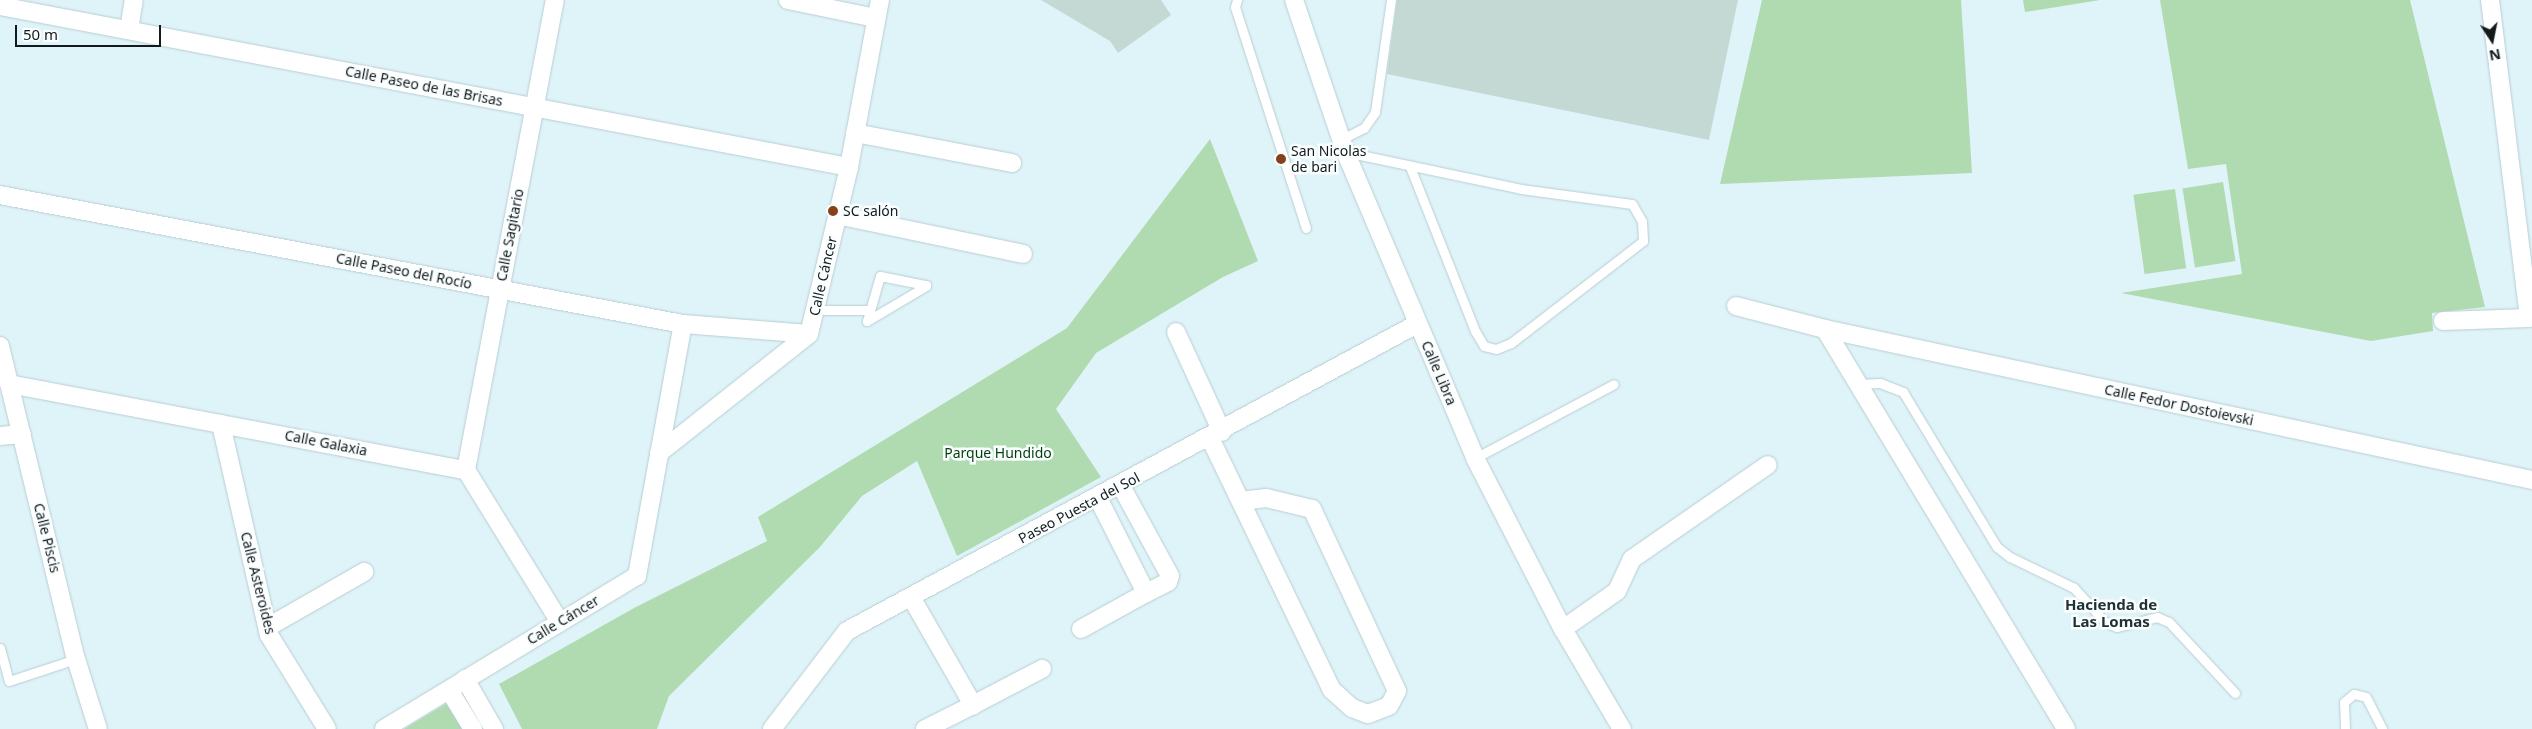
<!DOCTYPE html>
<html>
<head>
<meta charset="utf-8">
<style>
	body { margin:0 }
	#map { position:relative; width:2532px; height:729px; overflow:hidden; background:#dff4f9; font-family:"Noto Sans",sans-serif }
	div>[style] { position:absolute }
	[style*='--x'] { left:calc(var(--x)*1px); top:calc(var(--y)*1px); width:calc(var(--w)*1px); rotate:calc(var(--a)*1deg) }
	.green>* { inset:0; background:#b0dbb1; transform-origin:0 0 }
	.building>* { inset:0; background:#c5d9d4 }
	.roads { filter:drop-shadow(0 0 1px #b8cdd1) drop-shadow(0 0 1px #b8cdd1) }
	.lane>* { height:9px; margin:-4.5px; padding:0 4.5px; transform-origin:4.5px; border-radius:4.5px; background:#fff }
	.street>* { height:18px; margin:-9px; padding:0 9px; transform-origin:9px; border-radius:9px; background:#fff }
	.dots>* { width:14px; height:14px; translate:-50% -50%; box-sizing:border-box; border:2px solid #fafeff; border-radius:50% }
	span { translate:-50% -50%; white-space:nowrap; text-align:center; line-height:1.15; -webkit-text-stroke:5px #fafeff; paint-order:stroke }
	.street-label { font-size:14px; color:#131a1c }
	.poi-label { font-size:14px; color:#131a1c }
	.left { translate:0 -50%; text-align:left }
	.park-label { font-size:14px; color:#003f0c }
	.neighbourhood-label { font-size:15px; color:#213235; font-weight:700 }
	.north { position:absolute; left:2467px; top:15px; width:50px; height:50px; -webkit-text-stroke:4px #fafeff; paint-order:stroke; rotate:169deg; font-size:14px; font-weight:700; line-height:20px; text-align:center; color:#131a1c }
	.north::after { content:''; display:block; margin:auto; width:18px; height:22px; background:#131a1c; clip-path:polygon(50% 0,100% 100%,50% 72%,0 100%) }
	.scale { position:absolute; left:15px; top:25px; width:146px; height:22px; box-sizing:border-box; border:2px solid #131a1c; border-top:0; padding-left:6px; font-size:15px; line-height:18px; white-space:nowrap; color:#131a1c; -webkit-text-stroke:4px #fafeff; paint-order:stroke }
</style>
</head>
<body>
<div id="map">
	<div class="green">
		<div style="clip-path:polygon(1762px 0,1961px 0,1972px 173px,1720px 184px)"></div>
		<div style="clip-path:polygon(2023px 0,2100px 0,2025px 12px)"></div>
		<div style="clip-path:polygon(2160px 0,2410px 0,2485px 307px,2432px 313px,2433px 331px,2371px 341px,2121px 293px,2242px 274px,2226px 164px,2188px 169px)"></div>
		<div style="clip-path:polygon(1210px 139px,1258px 261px,1223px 277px,1096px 353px,1056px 409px,1101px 477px,957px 556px,917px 461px,862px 496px,820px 547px,669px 696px,657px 729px,522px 729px,499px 684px,634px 608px,767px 541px,758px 517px,1067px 328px)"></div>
		<div style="left:2223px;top:182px;width:80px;height:41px;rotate:81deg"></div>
		<div style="left:2175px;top:189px;width:80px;height:42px;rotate:82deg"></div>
		<div style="clip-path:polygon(447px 703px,462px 729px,404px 729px)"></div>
	</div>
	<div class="building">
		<div style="clip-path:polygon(1041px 0,1161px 0,1171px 15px,1118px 53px,1110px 41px)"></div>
		<div style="clip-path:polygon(1397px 0,1738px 0,1709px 140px,1387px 74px)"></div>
	</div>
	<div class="roads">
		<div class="lane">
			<div style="--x:1237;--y:0;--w:7;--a:106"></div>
			<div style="--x:1235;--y:7;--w:232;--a:72.2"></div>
			<div style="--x:1340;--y:140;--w:27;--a:-27"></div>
			<div style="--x:1364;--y:128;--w:19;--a:-55"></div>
			<div style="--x:1375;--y:112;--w:113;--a:-81.9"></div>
			<div style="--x:1346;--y:152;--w:179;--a:11.9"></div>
			<div style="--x:1521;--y:189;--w:112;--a:7.7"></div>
			<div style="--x:1632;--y:204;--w:20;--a:60"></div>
			<div style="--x:1642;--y:221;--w:20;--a:87"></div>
			<div style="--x:1643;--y:241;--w:167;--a:142.3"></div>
			<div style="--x:1511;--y:343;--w:16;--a:158"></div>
			<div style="--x:1496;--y:349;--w:12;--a:-166"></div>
			<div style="--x:1484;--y:346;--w:17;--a:-121"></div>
			<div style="--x:1475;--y:331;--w:176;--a:-111.6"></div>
			<div style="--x:880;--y:276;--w:47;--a:11.1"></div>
			<div style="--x:926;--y:285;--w:1;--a:90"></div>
			<div style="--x:926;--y:286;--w:69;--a:149.3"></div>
			<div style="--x:867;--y:321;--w:47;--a:-73.9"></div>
			<div style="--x:815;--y:310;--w:52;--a:0"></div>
			<div style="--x:1859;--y:384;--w:21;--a:-3"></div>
			<div style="--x:1880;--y:383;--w:25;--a:21"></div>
			<div style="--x:1903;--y:392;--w:181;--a:58.8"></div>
			<div style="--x:1997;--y:547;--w:16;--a:38"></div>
			<div style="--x:2010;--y:557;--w:71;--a:25.8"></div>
			<div style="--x:2074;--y:588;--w:46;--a:47.6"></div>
			<div style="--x:2105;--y:622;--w:13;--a:23"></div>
			<div style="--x:2117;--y:627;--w:41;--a:-14"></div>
			<div style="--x:2157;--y:617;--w:13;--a:23"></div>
			<div style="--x:2169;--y:622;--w:97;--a:47.1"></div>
			<div style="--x:1475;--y:458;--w:157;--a:-28"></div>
			<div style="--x:0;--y:648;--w:34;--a:75"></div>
			<div style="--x:9;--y:681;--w:71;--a:-18.2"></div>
			<div style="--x:2345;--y:729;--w:27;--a:-92"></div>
			<div style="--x:2344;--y:702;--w:13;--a:-39"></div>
			<div style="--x:2354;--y:694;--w:12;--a:14"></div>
			<div style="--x:2366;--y:697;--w:36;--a:63"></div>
		</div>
		<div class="street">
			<div style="--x:788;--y:0;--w:90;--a:11.6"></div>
			<div style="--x:1294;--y:0;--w:159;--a:71.3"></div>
			<div style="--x:1345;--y:151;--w:333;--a:67"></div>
			<div style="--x:1475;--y:458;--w:192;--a:62.8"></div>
			<div style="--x:1563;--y:629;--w:116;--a:59.5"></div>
			<div style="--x:2490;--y:0;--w:320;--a:83"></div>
			<div style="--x:0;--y:6;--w:864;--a:10.74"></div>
			<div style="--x:129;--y:30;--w:30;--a:-81"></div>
			<div style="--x:855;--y:133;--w:160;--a:10.8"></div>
			<div style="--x:0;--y:195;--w:695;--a:10.7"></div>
			<div style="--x:683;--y:324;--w:126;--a:4.5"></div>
			<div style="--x:837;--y:215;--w:190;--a:11.8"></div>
			<div style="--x:1736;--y:306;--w:92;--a:14.5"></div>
			<div style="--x:1825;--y:329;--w:723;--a:12.06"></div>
			<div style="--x:2443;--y:321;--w:86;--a:-2"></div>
			<div style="--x:1825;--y:329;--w:467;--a:58.9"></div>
			<div style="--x:1176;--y:332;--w:110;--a:65.3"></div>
			<div style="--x:0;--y:346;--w:322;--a:76.4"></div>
			<div style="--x:76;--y:659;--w:73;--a:72.6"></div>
			<div style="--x:9;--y:384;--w:465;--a:10.7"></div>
			<div style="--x:466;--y:470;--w:179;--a:58.3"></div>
			<div style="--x:221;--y:424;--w:216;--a:77.2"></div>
			<div style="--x:269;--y:635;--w:110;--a:58.3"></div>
			<div style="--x:0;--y:436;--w:22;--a:-5"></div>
			<div style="--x:1210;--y:438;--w:280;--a:64.2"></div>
			<div style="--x:1332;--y:690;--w:27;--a:42"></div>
			<div style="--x:1352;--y:708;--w:17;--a:21"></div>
			<div style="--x:1368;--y:714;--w:22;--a:-21"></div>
			<div style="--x:1389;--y:706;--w:17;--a:-62"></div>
			<div style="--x:1397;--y:691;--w:201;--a:-115"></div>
			<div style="--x:1312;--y:509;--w:47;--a:-166.6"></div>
			<div style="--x:1266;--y:498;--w:23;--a:173"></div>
			<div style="--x:659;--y:453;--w:191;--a:-38.4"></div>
			<div style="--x:809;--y:334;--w:172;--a:-76.5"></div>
			<div style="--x:849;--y:167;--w:170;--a:-79.5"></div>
			<div style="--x:466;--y:470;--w:478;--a:-79.3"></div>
			<div style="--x:1121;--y:486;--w:102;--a:61.4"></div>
			<div style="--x:1170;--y:576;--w:6;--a:108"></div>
			<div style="--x:1168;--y:582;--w:25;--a:153"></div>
			<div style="--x:911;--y:597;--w:125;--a:60.1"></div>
			<div style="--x:973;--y:705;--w:54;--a:153.4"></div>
			<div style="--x:268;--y:627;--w:111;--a:-29.8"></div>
			<div style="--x:1081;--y:629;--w:74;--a:-29"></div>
			<div style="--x:1146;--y:593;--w:106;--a:-116.8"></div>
			<div style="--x:1563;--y:629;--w:66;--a:-35.1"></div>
			<div style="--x:1617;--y:591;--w:35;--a:-65"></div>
			<div style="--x:1632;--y:559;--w:165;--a:-34.7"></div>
			<div style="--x:465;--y:679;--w:58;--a:59.9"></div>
			<div style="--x:449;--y:690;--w:46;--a:58.4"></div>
			<div style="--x:973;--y:705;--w:78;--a:-27.6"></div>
			<div style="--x:384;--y:729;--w:296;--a:-31.2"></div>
			<div style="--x:637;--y:576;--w:256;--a:-79.7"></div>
			<div style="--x:772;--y:729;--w:123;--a:-52.6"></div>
			<div style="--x:847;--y:631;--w:647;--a:-28.31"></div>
		</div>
	</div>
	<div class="dots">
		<div style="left:1281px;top:159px;background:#86401a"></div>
		<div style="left:833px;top:211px;background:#86401a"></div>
	</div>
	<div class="street-label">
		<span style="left:424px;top:86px;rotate:11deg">Calle Paseo de las Brisas</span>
		<span style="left:510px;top:235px;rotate:-79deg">Calle Sagitario</span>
		<span style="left:404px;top:271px;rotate:11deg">Calle Paseo del Rocío</span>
		<span style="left:823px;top:276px;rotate:-77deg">Calle Cáncer</span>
		<span style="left:1439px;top:373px;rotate:67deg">Calle Libra</span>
		<span style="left:2179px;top:405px;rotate:12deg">Calle Fedor Dostoievski</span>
		<span style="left:326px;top:443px;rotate:11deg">Calle Galaxia</span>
		<span style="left:1079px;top:508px;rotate:-28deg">Paseo Puesta del Sol</span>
		<span style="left:47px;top:538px;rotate:76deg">Calle Piscis</span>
		<span style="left:258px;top:583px;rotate:76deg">Calle Asteroides</span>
		<span style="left:563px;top:620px;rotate:-31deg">Calle Cáncer</span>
	</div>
	<div class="poi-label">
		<span class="left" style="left:1291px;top:159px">San Nicolas<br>de bari</span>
		<span class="left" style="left:843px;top:211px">SC salón</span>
	</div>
	<div class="park-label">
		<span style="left:998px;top:453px">Parque Hundido</span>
	</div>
	<div class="neighbourhood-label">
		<span style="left:2111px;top:613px">Hacienda de<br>Las Lomas</span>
	</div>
	<div class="north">N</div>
	<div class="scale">50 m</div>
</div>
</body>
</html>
